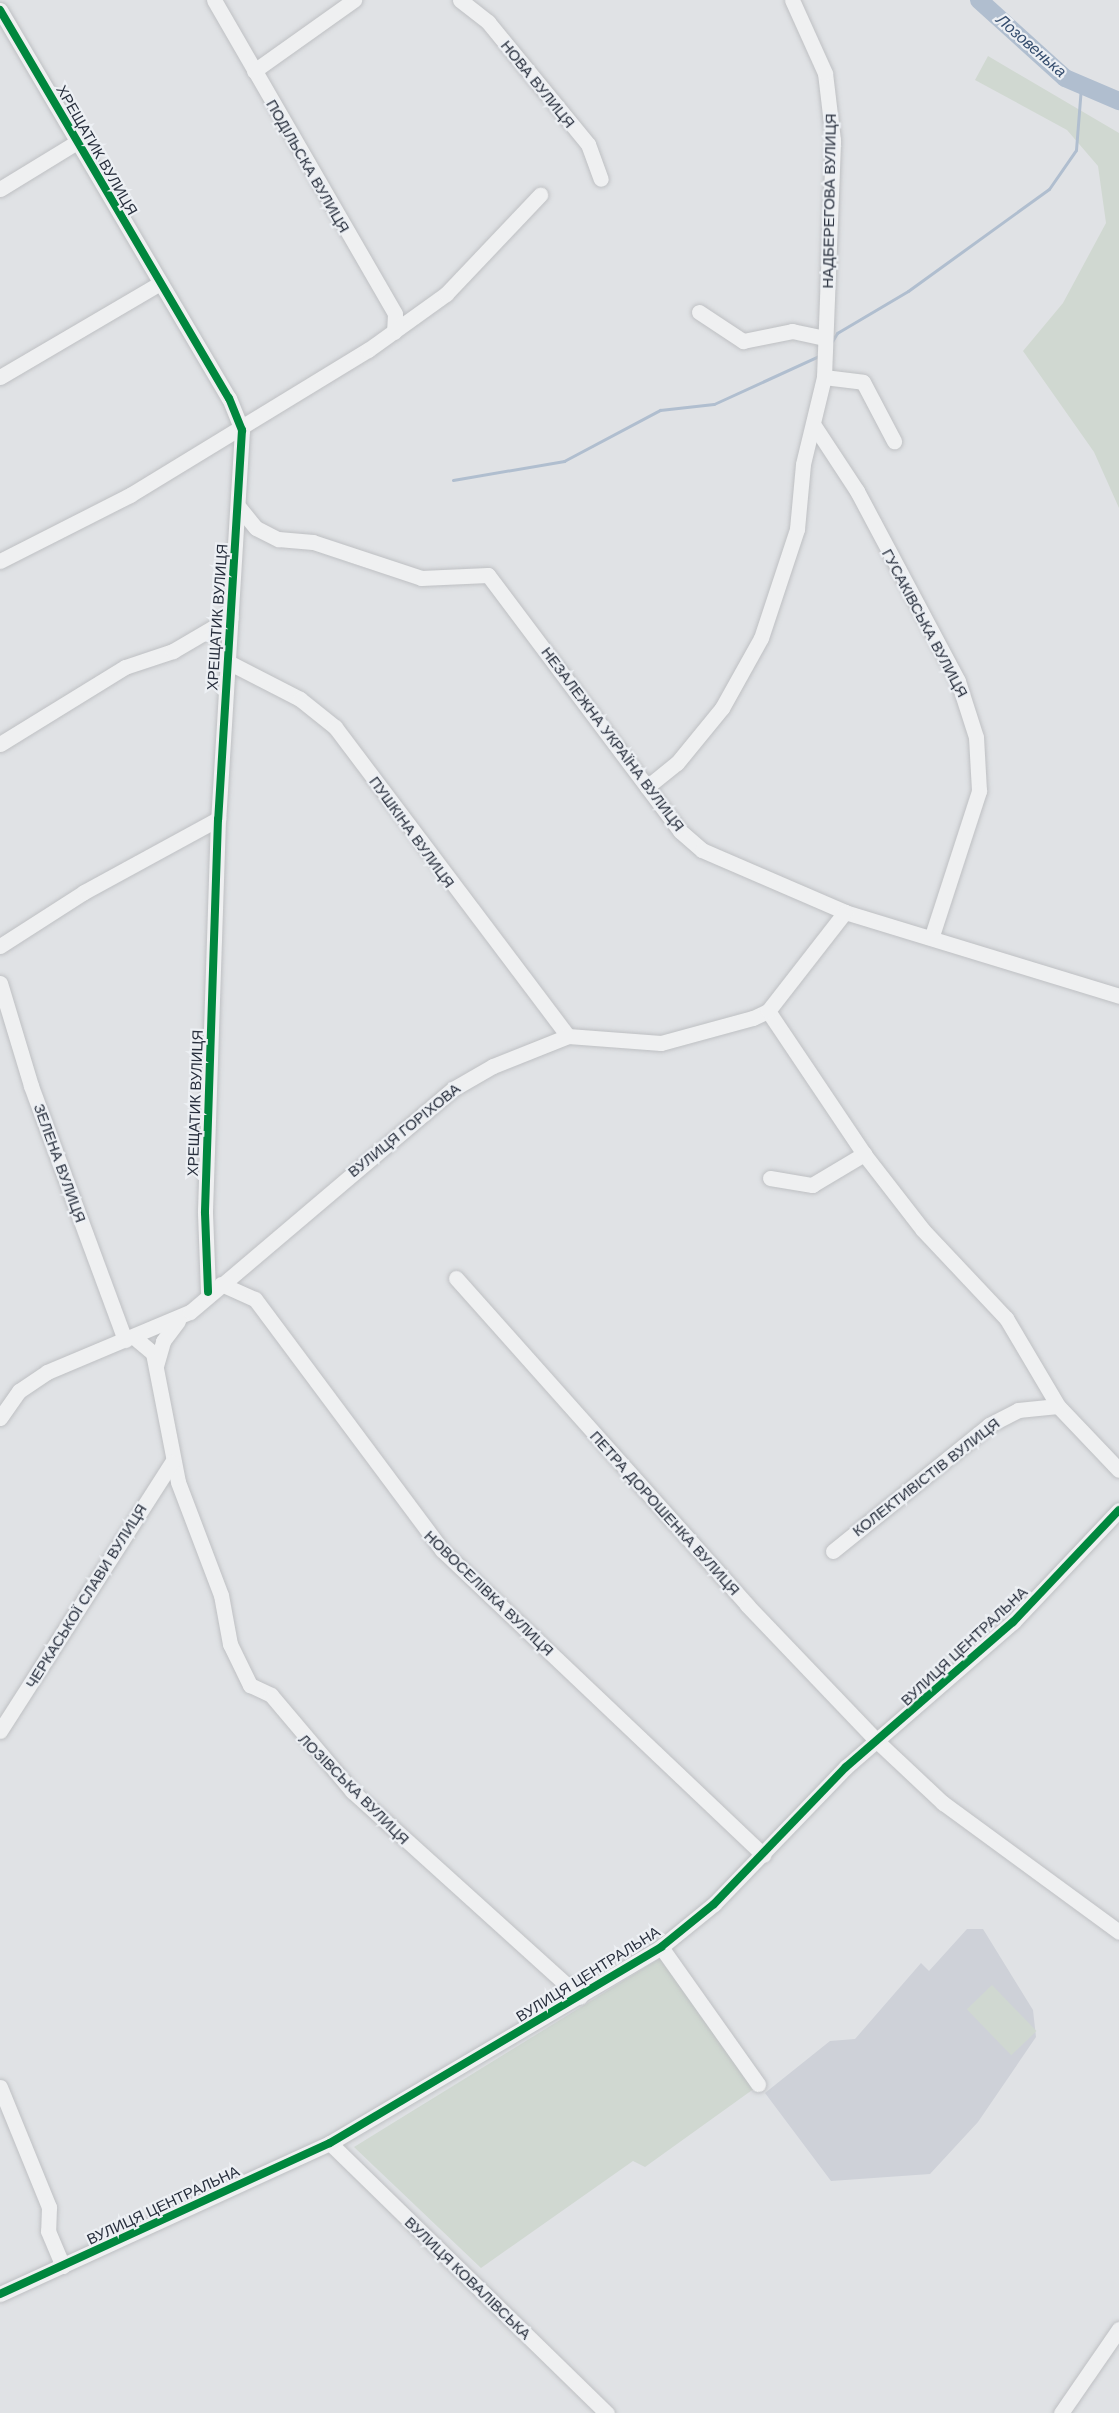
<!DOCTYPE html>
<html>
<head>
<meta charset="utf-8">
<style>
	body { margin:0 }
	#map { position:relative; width:1119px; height:2413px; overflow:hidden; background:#e0e2e5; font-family:Helvetica,sans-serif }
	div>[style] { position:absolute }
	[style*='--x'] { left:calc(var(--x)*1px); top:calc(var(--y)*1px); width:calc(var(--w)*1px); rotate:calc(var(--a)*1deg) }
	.built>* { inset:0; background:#ced1d8 }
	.green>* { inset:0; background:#d0d8d1; transform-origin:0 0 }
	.stream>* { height:3px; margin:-1.5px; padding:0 1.5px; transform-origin:1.5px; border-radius:1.5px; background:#b0becf }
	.river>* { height:18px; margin:-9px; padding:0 9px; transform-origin:9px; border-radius:9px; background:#b0becf }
	.roads { filter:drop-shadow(0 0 2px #bec0c3) drop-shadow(0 0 2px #bec0c3) }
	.minor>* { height:15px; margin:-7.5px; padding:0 7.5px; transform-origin:7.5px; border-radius:7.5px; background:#eff0f1 }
	.cycleway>* { height:8px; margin:-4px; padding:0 4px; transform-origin:4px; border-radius:4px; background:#00873e }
	span { translate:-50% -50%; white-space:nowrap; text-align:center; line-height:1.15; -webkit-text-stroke:4.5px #edf0f4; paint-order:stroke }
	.street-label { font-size:15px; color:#282f3d }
	.water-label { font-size:16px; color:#354d6e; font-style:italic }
</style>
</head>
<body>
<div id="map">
	<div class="built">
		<div style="clip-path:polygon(967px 1929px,983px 1929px,1033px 2010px,1036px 2037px,978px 2122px,930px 2174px,831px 2181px,765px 2093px,830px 2041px,855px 2039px,921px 1963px,929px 1971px)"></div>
	</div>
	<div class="green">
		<div style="clip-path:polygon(988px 56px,1119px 133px,1119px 508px,1094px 452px,1023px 351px,1063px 303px,1106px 223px,1098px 166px,1067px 130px,975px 80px)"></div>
		<div style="clip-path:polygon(662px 1957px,755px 2088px,645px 2167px,633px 2161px,481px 2268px,354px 2147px)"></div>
		<div style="left:992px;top:1985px;width:64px;height:35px;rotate:46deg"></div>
	</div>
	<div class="stream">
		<div style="--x:831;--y:343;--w:12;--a:-59"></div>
		<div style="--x:837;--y:333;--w:82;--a:-30.6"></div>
		<div style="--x:908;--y:291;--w:174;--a:-35.9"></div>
		<div style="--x:1049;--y:189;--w:47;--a:-55.3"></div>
		<div style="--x:1076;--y:150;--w:64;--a:-85.5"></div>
		<div style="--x:453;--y:480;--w:113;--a:-9.7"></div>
		<div style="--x:564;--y:461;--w:109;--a:-28"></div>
		<div style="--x:660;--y:410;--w:54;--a:-6.3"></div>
		<div style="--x:714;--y:404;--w:115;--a:-24.6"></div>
	</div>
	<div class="river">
		<div style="--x:979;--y:0;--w:116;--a:42.2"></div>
		<div style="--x:1065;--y:78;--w:59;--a:23.1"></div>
	</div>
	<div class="roads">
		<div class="minor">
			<div style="--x:214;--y:0;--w:362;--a:60"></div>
			<div style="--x:395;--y:314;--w:18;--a:93"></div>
			<div style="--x:460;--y:0;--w:36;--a:38"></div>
			<div style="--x:488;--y:22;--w:158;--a:50.7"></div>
			<div style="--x:588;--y:144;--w:37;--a:70"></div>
			<div style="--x:0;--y:10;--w:451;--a:59.5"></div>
			<div style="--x:229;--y:398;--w:35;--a:68"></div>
			<div style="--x:242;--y:430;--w:390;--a:93.5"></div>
			<div style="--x:218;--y:819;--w:394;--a:91.9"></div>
			<div style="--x:205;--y:1213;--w:79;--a:87.8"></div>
			<div style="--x:254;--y:71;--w:123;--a:-35.4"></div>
			<div style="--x:0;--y:189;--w:88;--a:-31.5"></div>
			<div style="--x:699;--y:312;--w:53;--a:33.4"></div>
			<div style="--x:743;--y:341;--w:50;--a:-11.5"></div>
			<div style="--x:792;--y:331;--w:34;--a:12"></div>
			<div style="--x:0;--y:377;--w:186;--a:-30.4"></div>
			<div style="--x:824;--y:377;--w:39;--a:7"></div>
			<div style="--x:863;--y:382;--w:67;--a:62.3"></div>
			<div style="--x:815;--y:427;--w:77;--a:56.7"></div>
			<div style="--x:857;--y:491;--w:215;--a:62"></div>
			<div style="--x:958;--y:681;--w:59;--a:72.2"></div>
			<div style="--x:976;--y:737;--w:54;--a:86.8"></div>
			<div style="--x:979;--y:791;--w:152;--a:108"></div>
			<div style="--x:238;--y:506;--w:28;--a:51"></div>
			<div style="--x:256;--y:528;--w:25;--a:27"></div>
			<div style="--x:278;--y:539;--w:35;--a:5"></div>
			<div style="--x:313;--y:542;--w:114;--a:18.4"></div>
			<div style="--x:421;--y:578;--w:67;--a:-2.6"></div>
			<div style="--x:488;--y:575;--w:320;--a:53.1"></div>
			<div style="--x:680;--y:831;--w:29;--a:41"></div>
			<div style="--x:702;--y:850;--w:156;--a:23.4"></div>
			<div style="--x:845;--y:912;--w:287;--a:17"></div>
			<div style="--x:0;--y:561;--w:146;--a:-26.9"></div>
			<div style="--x:130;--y:495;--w:279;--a:-31.4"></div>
			<div style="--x:368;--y:350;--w:96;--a:-35.7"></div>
			<div style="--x:446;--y:294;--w:137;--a:-46.5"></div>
			<div style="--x:228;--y:662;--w:81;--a:27.2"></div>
			<div style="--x:300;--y:699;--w:45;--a:38.7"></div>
			<div style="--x:335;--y:727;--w:387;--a:53"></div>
			<div style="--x:0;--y:744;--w:147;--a:-31.6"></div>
			<div style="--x:125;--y:667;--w:51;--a:-18.4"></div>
			<div style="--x:173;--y:651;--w:67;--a:-30.4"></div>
			<div style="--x:647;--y:787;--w:38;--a:-39"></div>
			<div style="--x:677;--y:763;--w:71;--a:-50.7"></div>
			<div style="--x:722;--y:708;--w:80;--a:-60.9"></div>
			<div style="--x:761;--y:638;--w:115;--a:-71.7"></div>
			<div style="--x:797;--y:529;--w:65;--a:-84.7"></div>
			<div style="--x:803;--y:464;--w:89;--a:-76.4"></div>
			<div style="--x:824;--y:377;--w:237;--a:-87.8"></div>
			<div style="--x:833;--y:140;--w:67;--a:-96.8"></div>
			<div style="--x:825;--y:73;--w:80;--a:-114.3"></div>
			<div style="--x:0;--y:946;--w:100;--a:-32.7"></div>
			<div style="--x:84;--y:892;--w:153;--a:-28.6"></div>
			<div style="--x:0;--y:983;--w:108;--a:73.2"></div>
			<div style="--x:31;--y:1086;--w:271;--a:69.7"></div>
			<div style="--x:768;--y:1011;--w:172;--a:56.1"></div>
			<div style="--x:864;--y:1154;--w:96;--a:52.2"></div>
			<div style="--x:923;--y:1230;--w:121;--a:46.7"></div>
			<div style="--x:1006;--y:1318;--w:102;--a:59.4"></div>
			<div style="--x:1058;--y:1406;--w:88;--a:46.4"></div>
			<div style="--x:770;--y:1178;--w:43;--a:9.5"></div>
			<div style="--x:812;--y:1185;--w:61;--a:-30.8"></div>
			<div style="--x:456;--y:1278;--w:438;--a:48.3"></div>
			<div style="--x:747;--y:1605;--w:191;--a:46.3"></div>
			<div style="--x:879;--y:1743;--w:88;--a:43.2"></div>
			<div style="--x:943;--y:1803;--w:218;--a:36.2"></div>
			<div style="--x:221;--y:1284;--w:37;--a:24"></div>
			<div style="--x:255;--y:1299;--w:313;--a:53.3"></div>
			<div style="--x:442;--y:1550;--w:443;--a:43.5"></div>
			<div style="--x:135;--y:1338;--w:23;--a:40"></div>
			<div style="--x:153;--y:1353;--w:131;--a:79"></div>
			<div style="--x:178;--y:1482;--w:121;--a:69.2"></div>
			<div style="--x:221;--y:1595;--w:50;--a:79.6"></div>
			<div style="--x:230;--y:1644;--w:46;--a:64"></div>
			<div style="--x:250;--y:1685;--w:23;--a:25"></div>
			<div style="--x:271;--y:1695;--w:126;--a:49.8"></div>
			<div style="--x:352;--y:1791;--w:307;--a:42.1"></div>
			<div style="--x:156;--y:1366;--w:26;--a:-74"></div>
			<div style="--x:163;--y:1341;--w:25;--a:-53"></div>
			<div style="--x:0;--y:1418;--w:33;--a:-55"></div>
			<div style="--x:19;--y:1391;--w:34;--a:-34"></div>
			<div style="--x:47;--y:1372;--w:155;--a:-22.8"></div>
			<div style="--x:190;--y:1312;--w:345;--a:-40.3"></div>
			<div style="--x:453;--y:1089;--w:46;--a:-29.9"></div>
			<div style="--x:493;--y:1066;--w:81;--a:-21.8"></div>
			<div style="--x:568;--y:1036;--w:93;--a:4.3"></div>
			<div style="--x:661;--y:1043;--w:95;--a:-15.2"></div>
			<div style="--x:753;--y:1018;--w:17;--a:-25"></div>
			<div style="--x:768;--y:1011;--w:125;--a:-52.1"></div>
			<div style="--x:833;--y:1551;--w:201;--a:-38.9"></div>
			<div style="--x:989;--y:1425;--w:33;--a:-27"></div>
			<div style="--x:1018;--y:1410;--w:40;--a:-5.7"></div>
			<div style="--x:0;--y:1731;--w:319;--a:-57.4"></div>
			<div style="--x:661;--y:1947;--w:168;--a:54.7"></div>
			<div style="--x:0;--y:2087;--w:130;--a:67.8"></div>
			<div style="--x:49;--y:2207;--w:24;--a:92"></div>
			<div style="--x:48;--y:2231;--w:38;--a:67"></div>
			<div style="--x:330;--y:2143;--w:387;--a:44.3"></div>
			<div style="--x:0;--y:2294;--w:363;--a:-24.6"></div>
			<div style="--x:330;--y:2143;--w:385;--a:-30.6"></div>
			<div style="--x:661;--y:1947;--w:68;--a:-39.1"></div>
			<div style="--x:714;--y:1904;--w:190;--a:-46.1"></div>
			<div style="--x:846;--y:1767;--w:221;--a:-41"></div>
			<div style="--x:1013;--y:1622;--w:154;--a:-46.6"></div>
			<div style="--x:1061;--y:2413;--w:102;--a:-55.4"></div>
		</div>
	</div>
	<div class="cycleway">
		<div style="--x:0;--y:10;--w:451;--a:59.5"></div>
		<div style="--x:229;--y:398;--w:35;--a:68"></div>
		<div style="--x:242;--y:430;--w:390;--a:93.5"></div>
		<div style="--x:218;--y:819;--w:394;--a:91.9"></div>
		<div style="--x:205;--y:1213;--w:79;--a:87.8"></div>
		<div style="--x:0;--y:2294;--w:363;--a:-24.6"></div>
		<div style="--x:330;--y:2143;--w:385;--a:-30.6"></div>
		<div style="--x:661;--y:1947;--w:68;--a:-39.1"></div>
		<div style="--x:714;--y:1904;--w:190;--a:-46.1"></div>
		<div style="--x:846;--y:1767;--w:221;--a:-41"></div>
		<div style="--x:1013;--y:1622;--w:154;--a:-46.6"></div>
	</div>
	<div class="street-label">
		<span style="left:538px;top:84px;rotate:51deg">НОВА ВУЛИЦЯ</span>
		<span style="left:97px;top:150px;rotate:60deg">ХРЕЩАТИК ВУЛИЦЯ</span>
		<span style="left:308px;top:166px;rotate:60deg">ПОДІЛЬСКА ВУЛИЦЯ</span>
		<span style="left:829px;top:201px;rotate:-89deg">НАДБЕРЕГОВА ВУЛИЦЯ</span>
		<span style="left:217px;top:617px;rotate:-86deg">ХРЕЩАТИК ВУЛИЦЯ</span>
		<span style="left:925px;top:623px;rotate:62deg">ГУСАКІВСЬКА ВУЛИЦЯ</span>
		<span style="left:613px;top:739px;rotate:53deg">НЕЗАЛЕЖНА УКРАЇНА ВУЛИЦЯ</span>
		<span style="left:412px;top:832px;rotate:54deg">ПУШКІНА ВУЛИЦЯ</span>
		<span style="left:195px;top:1103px;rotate:-88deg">ХРЕЩАТИК ВУЛИЦЯ</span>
		<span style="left:404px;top:1130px;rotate:-39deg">ВУЛИЦЯ ГОРІХОВА</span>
		<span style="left:60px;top:1163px;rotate:70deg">ЗЕЛЕНА ВУЛИЦЯ</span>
		<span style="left:926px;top:1477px;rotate:-38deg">КОЛЕКТИВІСТІВ ВУЛИЦЯ</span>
		<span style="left:665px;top:1513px;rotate:48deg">ПЕТРА ДОРОШЕНКА ВУЛИЦЯ</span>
		<span style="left:489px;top:1593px;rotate:44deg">НОВОСЕЛІВКА ВУЛИЦЯ</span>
		<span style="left:86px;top:1596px;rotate:-58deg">ЧЕРКАСЬКОЇ СЛАВИ ВУЛИЦЯ</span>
		<span style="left:964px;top:1646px;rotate:-43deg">ВУЛИЦЯ ЦЕНТРАЛЬНА</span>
		<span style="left:354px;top:1789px;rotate:45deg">ЛОЗІВСЬКА ВУЛИЦЯ</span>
		<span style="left:588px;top:1974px;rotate:-32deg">ВУЛИЦЯ ЦЕНТРАЛЬНА</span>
		<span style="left:163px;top:2205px;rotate:-25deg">ВУЛИЦЯ ЦЕНТРАЛЬНА</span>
		<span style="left:468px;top:2278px;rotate:44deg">ВУЛИЦЯ КОВАЛІВСЬКА</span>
	</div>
	<div class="water-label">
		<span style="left:1031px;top:46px;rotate:41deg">Лозовенька</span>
	</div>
</div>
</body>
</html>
